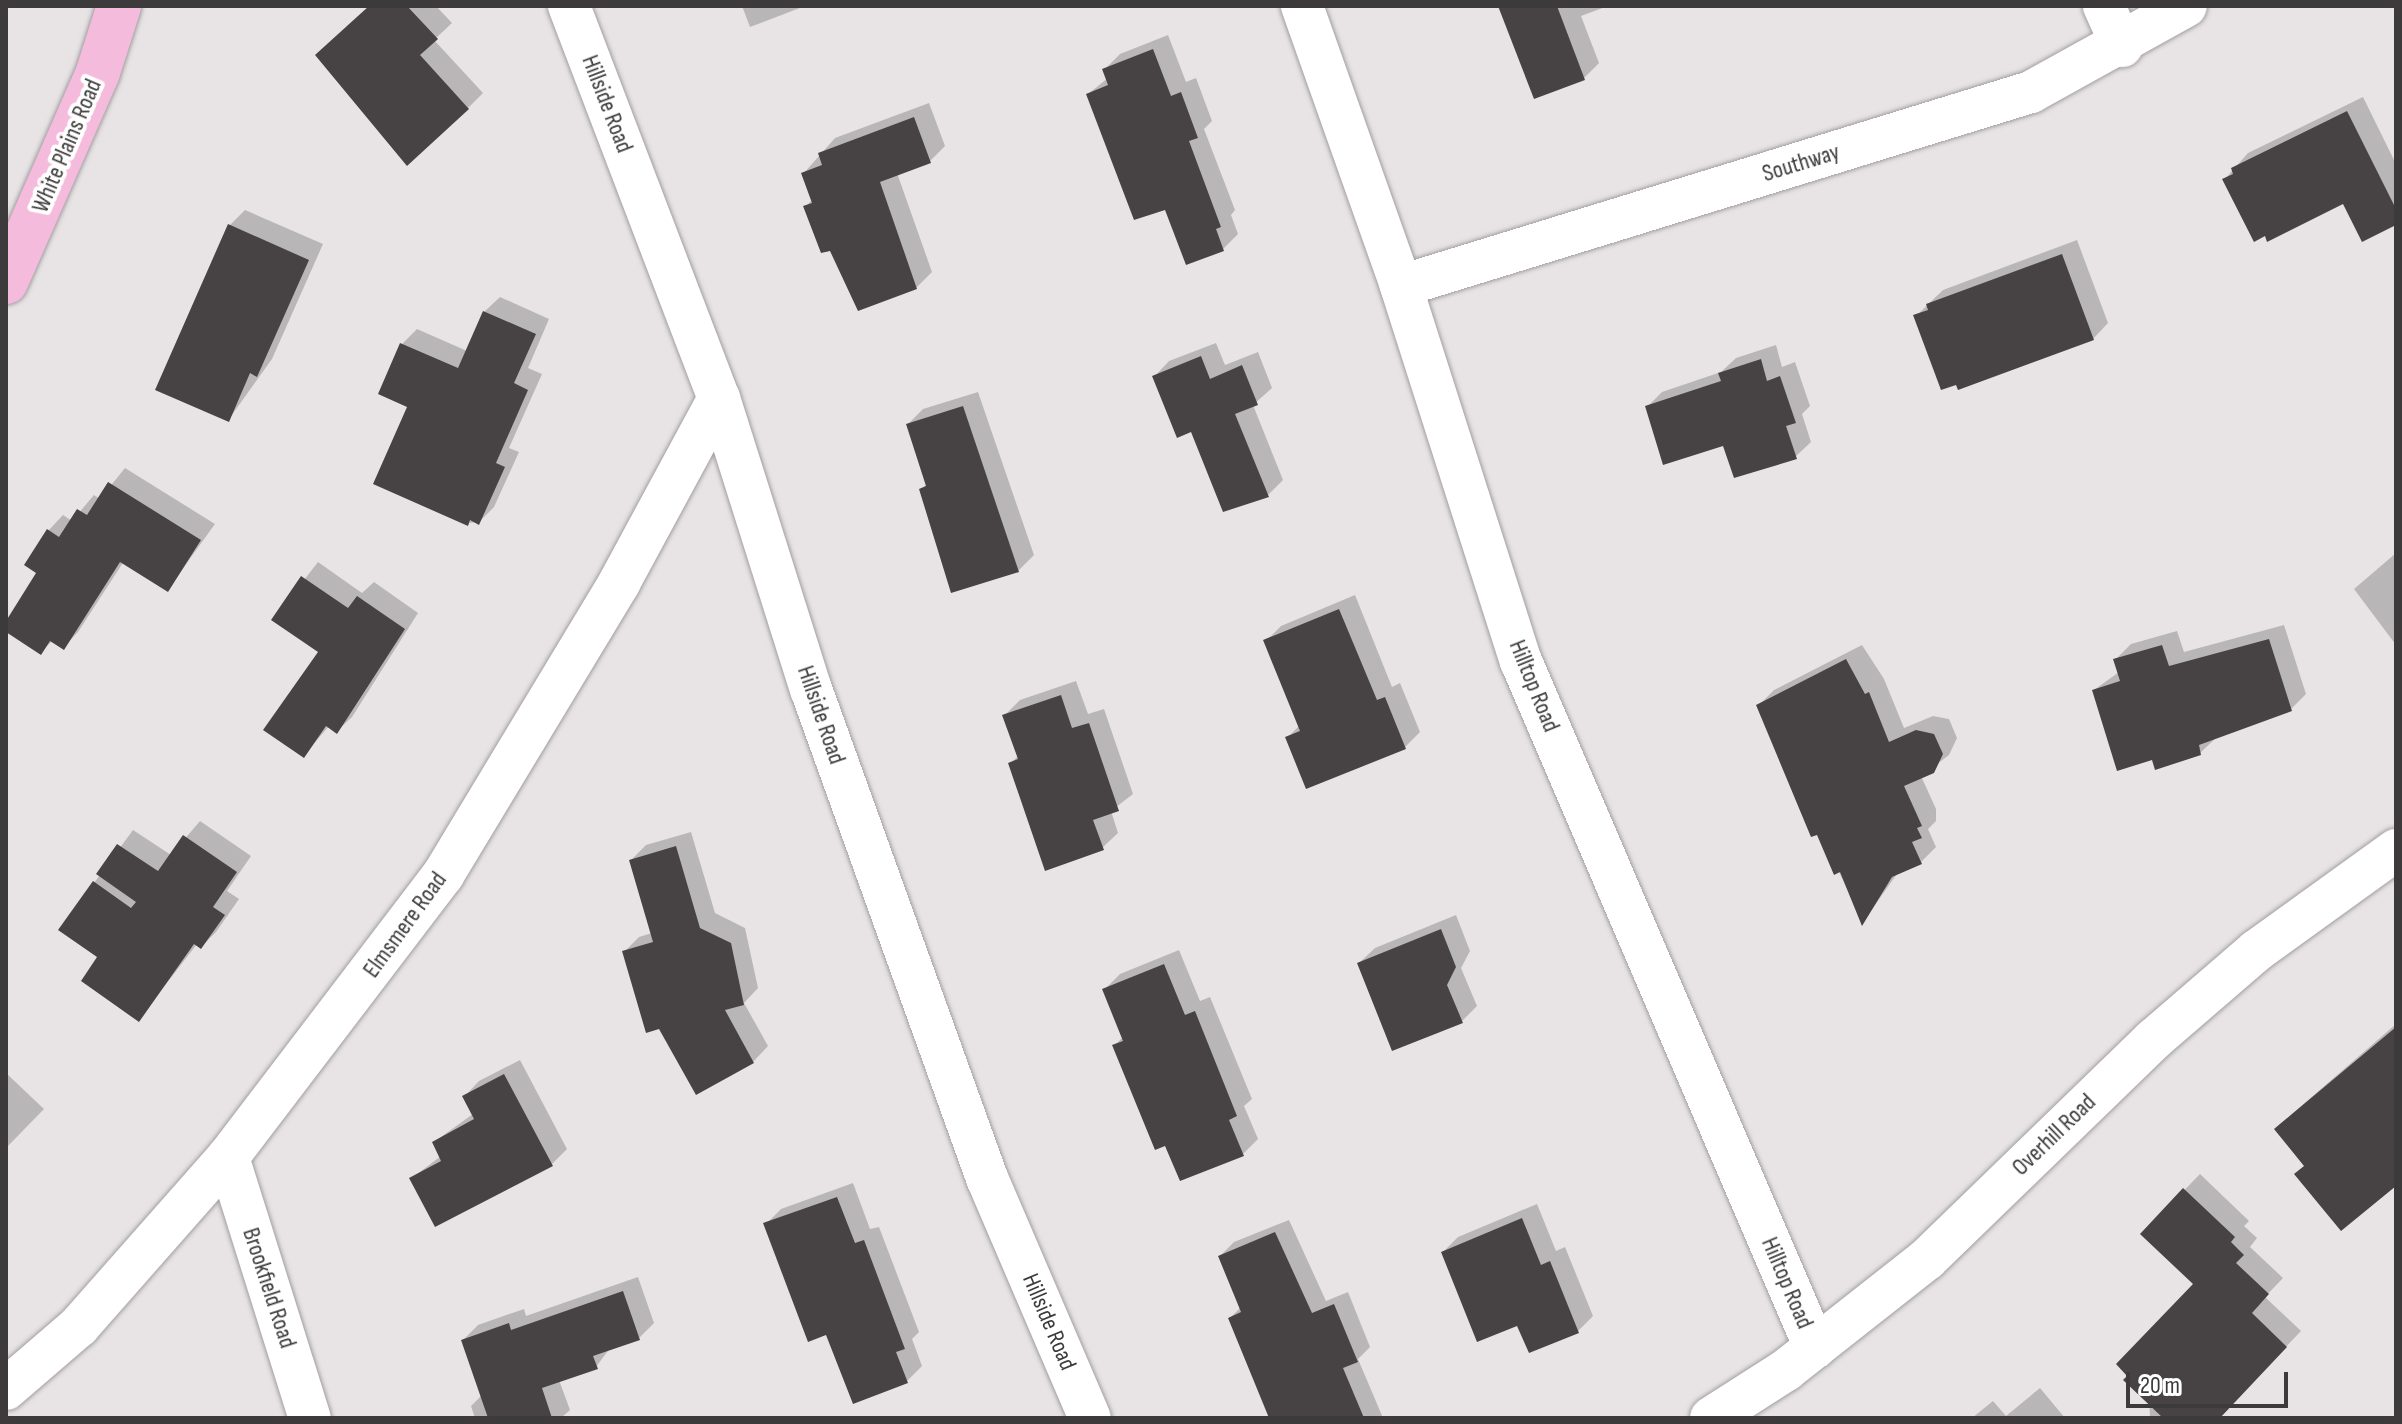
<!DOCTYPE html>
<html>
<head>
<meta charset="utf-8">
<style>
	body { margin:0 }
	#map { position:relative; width:2402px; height:1424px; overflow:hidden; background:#e8e4e6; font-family:"Sofia Sans Condensed",sans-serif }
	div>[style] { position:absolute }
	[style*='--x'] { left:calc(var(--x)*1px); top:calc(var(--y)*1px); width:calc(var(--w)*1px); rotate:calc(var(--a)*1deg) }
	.shadow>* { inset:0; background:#0003 }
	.building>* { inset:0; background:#474345 }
	.roads { filter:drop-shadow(0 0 2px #a29ea0) drop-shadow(0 0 2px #a29ea0) }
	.minor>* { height:42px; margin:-21px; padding:0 21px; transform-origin:21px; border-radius:21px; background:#fff }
	.primary>* { height:44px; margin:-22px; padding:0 22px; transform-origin:22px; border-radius:22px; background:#f5bbdc }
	span { translate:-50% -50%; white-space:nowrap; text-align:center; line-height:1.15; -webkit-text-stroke:8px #fff; paint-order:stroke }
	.street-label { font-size:24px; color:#3c3a3b }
	.frame { position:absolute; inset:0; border:8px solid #3c3a3b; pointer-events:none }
	.scale { position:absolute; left:2126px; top:1372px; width:162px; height:36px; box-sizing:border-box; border:4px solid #3c3a3b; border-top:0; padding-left:10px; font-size:24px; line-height:28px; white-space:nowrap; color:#3c3a3b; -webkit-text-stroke:6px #fff; paint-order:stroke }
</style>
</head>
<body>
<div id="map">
	<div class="shadow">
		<div style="clip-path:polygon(370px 6px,436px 6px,452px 23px,434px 40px,483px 93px,468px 108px)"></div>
		<div style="clip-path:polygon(742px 6px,805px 6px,750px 27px)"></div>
		<div style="clip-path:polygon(1500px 6px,1608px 6px,1581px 16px,1599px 63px,1584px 78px)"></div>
		<div style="clip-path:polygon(1168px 35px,1186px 82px,1196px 78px,1212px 121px,1204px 129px,1235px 210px,1231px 215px,1238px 234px,1223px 249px,1166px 207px,1088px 94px,1108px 78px,1105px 69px,1120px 54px)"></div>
		<div style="clip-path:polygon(2363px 97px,2396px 164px,2396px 223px,2344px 201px,2225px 179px,2248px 153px)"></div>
		<div style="clip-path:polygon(929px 103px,945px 146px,930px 161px,897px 173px,932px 272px,916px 288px,831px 248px,806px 206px,813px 199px,804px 173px,835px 138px)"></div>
		<div style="clip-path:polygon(245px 210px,323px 244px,272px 359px,229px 419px,230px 225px)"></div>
		<div style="clip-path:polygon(2077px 240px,2108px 323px,2093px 339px,1957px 382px,1916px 316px,1943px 290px)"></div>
		<div style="clip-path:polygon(500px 297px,549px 319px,528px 368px,542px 374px,509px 448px,519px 452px,494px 507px,479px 522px,468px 523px,410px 406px,402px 344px,417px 329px,467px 351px,484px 312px)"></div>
		<div style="clip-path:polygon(1216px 343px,1225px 365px,1258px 352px,1272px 388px,1253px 405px,1283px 480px,1268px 495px,1192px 429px,1154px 377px,1169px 361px)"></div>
		<div style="clip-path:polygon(1776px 345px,1782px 367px,1795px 362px,1810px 406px,1802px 414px,1811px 442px,1795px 457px,1724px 443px,1647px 407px,1662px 392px,1721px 372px,1736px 358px)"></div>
		<div style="clip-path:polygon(978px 392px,1034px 555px,1018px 571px,921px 490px,927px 484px,908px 424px,923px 409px)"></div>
		<div style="clip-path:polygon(125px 468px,215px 524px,168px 589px,124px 561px,78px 632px,63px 648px,52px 641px,41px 652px,6px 625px,39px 573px,48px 531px,63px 515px,72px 521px,94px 495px,100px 499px)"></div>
		<div style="clip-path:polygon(2396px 553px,2396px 645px,2354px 589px)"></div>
		<div style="clip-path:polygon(318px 562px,362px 593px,374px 582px,418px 613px,352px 717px,336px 732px,329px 726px,304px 755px,320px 652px,274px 619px)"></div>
		<div style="clip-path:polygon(1355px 595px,1392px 687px,1400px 683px,1420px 732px,1405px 747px,1287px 738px,1300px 725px,1266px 641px,1281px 626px)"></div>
		<div style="clip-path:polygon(2284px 625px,2306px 694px,2291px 709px,2216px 738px,2200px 753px,2153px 758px,2094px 690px,2119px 672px,2115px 660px,2131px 644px,2177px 631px,2184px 652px)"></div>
		<div style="clip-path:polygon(1862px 645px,1884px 679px,1904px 728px,1933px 716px,1949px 719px,1957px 738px,1949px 755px,1921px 776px,1936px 809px,1936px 821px,1928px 829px,1936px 847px,1920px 863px,1899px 871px,1863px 922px,1759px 705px,1774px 690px)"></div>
		<div style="clip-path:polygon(1076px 681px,1088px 714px,1104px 709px,1133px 794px,1111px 811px,1118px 833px,1102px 848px,1010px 764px,1019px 755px,1005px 715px,1020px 700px)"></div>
		<div style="clip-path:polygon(200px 821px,251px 856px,227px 891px,239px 899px,216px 932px,201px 947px,197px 944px,139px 1019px,100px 957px,94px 883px,133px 830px,171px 855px)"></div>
		<div style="clip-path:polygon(691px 832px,715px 913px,745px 928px,758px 988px,744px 1003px,768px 1046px,753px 1062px,697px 1093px,624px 952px,639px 937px,652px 933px,631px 860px,646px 845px)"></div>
		<div style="clip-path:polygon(1456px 915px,1470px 951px,1461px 968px,1477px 1006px,1462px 1021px,1359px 963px,1375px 948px)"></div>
		<div style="clip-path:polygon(1179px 950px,1200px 1001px,1210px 997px,1252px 1099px,1244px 1106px,1258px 1139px,1242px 1155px,1166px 1143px,1114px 1046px,1124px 1036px,1105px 989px,1120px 974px)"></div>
		<div style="clip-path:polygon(2396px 1024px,2396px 1183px,2306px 1165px,2292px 1114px)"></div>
		<div style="clip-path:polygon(520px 1060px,567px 1149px,551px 1165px,412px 1178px,441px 1156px,434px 1142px,473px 1114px,464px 1097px,479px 1081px)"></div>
		<div style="clip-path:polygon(6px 1073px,44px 1109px,6px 1148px)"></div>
		<div style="clip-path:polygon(2200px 1174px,2249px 1221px,2244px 1226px,2257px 1238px,2250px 1247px,2283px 1278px,2265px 1297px,2301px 1331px,2218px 1418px,2150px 1418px,2146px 1335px,2195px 1283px,2142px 1234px)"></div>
		<div style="clip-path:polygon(853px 1183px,870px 1229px,879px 1227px,919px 1332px,912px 1339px,922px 1366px,907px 1381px,828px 1332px,766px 1224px,781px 1209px)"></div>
		<div style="clip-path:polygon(1537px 1204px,1556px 1251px,1565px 1247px,1593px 1316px,1578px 1331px,1518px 1323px,1443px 1252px,1458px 1237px)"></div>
		<div style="clip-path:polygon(1289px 1220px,1326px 1301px,1348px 1292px,1370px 1347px,1358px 1359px,1383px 1418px,1271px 1418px,1230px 1318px,1241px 1307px,1220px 1256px,1234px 1242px)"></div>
		<div style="clip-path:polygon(638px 1277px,654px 1323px,639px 1338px,610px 1348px,596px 1367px,559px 1380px,570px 1410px,561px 1418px,475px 1418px,471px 1406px,482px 1395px,463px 1340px,478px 1325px,524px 1309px,526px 1316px)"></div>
		<div style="clip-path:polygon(2040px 1388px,2065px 1418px,1972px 1418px,1993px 1401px,2006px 1416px)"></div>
	</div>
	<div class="building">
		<div style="clip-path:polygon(369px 6px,407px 6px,438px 39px,420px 55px,469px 109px,407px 166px,315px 55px)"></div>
		<div style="clip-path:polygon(1498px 6px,1557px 6px,1585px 80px,1534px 99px)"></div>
		<div style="clip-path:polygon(1153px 49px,1171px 96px,1181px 92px,1198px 138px,1189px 141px,1221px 227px,1216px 229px,1224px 251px,1186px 265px,1165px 210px,1134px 220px,1086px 94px,1108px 85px,1102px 69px)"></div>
		<div style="clip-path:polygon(2347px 111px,2396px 209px,2396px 225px,2362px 242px,2343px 204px,2267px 242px,2265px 236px,2254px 242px,2222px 179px,2233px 174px,2231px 168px)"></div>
		<div style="clip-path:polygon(914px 117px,931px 163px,880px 182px,917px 289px,858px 311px,830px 251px,821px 253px,803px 206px,812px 203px,801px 173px,822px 165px,818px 153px)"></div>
		<div style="clip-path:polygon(228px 224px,309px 260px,257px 377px,250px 373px,229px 422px,155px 390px)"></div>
		<div style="clip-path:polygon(2062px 254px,2094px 340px,1958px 390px,1956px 385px,1941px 390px,1913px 315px,1928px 310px,1926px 304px)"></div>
		<div style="clip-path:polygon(483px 311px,536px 334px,514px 383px,528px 390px,496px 463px,505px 467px,479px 525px,470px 520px,468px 526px,373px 484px,407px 407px,378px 394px,400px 343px,458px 368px)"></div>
		<div style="clip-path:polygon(1201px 356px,1210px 379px,1242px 365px,1258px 405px,1235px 414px,1269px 497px,1223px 512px,1191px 432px,1177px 438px,1152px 376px)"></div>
		<div style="clip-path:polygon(1761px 359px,1767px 381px,1780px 376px,1796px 423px,1786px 426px,1797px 459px,1734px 478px,1723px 446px,1663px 465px,1645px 406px,1721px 381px,1718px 373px)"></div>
		<div style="clip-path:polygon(963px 406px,1019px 572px,951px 593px,919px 489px,926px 486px,906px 424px)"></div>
		<div style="clip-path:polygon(108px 482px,201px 540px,168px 592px,120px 562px,64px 650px,50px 641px,41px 655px,6px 632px,6px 621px,36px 573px,24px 565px,47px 529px,59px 537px,77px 509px,87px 515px)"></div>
		<div style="clip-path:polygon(301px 576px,348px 608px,357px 596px,405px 629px,337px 734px,326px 726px,304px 758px,263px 730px,318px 652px,271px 620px)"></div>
		<div style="clip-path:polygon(1339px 609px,1377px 700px,1385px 697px,1406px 749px,1306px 789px,1285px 737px,1300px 731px,1263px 640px)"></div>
		<div style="clip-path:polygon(2269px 639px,2292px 711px,2199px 745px,2201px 755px,2155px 770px,2152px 760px,2117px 771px,2092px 690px,2120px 681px,2113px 659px,2162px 645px,2169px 666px)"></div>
		<div style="clip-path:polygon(1846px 659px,1865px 694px,1869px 692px,1889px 742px,1916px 730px,1934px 734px,1943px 754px,1934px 773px,1904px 786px,1922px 826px,1917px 828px,1922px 838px,1912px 842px,1922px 864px,1892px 877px,1862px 926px,1840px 872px,1834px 875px,1817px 835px,1811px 837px,1756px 705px)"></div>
		<div style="clip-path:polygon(1061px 695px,1072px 728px,1089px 723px,1119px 811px,1093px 820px,1104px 850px,1045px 871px,1008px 763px,1018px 759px,1002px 715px)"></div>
		<div style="clip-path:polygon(183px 835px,237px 872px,213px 907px,225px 915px,201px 949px,194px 944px,139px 1022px,81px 981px,97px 957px,58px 930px,93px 881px,131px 908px,136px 902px,96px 874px,117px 844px,158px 871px)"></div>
		<div style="clip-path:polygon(676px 846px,700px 928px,731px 943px,744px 1005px,725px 1010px,754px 1063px,696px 1095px,659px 1029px,646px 1033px,622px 951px,653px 942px,629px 860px)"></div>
		<div style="clip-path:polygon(1441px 929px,1456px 967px,1447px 985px,1463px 1023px,1392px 1051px,1357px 963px)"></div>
		<div style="clip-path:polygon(1164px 964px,1185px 1015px,1195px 1011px,1237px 1116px,1229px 1120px,1244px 1156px,1180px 1181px,1165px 1146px,1155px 1150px,1112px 1045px,1123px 1041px,1102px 989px)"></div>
		<div style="clip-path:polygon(2396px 1027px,2396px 1186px,2341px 1231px,2294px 1174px,2304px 1166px,2274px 1129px)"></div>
		<div style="clip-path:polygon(504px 1074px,553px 1166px,435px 1227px,409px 1178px,441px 1161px,432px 1142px,474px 1119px,462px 1096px)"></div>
		<div style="clip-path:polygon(2183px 1188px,2235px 1237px,2231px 1242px,2244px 1255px,2236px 1263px,2269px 1294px,2252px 1313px,2287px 1347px,2220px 1418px,2163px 1418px,2123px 1380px,2127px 1376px,2116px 1364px,2193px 1284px,2140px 1234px)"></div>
		<div style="clip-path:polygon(837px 1197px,855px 1243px,864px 1240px,905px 1349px,896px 1352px,908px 1383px,853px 1404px,826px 1335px,808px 1342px,763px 1223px)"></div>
		<div style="clip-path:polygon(1522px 1218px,1541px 1265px,1550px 1261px,1579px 1333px,1529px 1353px,1517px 1326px,1477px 1342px,1441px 1252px)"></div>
		<div style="clip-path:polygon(1275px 1232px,1312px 1313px,1334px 1304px,1358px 1362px,1343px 1368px,1364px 1418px,1269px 1418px,1228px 1318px,1241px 1312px,1218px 1256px)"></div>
		<div style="clip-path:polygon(623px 1291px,640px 1340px,593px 1356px,598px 1369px,542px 1388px,552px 1418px,488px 1418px,461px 1340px,509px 1323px,511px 1330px)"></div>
	</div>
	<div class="roads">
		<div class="minor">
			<div style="--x:569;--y:6;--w:420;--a:69.1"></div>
			<div style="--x:719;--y:398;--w:305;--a:72.5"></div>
			<div style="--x:811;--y:689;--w:520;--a:70.21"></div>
			<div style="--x:987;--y:1178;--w:261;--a:66.8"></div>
			<div style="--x:1302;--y:6;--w:297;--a:70.5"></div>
			<div style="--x:1401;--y:286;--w:394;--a:72.3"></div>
			<div style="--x:1521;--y:661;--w:747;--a:66.83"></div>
			<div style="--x:2104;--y:6;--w:44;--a:65.8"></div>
			<div style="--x:1401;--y:286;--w:659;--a:-17.12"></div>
			<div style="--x:2031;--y:92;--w:177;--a:-29"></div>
			<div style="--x:228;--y:1157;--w:274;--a:72.6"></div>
			<div style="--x:6;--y:1389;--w:96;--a:-40.8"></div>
			<div style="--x:79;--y:1326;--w:225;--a:-48.6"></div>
			<div style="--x:228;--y:1157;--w:355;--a:-52.7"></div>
			<div style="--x:443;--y:875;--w:341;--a:-58.9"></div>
			<div style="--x:619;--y:583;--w:210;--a:-61.6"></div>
			<div style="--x:1711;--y:1418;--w:89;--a:-32.6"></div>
			<div style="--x:1786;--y:1370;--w:179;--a:-38.2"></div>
			<div style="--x:1927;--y:1259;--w:315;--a:-44.1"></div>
			<div style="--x:2153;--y:1040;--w:136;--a:-40.8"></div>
			<div style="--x:2256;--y:951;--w:173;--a:-35.8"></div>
		</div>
		<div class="primary">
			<div style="--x:6;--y:282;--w:229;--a:-66.3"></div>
			<div style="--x:98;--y:72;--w:69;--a:-72.3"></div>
		</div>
	</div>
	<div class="street-label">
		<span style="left:607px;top:104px;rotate:69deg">Hillside Road</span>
		<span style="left:67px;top:146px;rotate:-67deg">White Plains Road</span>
		<span style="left:1801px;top:163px;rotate:-17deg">Southway</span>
		<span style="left:1534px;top:686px;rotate:68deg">Hilltop Road</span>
		<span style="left:821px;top:715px;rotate:71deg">Hillside Road</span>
		<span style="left:405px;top:925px;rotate:-54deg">Elmsmere Road</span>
		<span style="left:2054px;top:1135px;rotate:-44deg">Overhill Road</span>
		<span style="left:1787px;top:1283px;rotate:67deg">Hilltop Road</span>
		<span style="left:269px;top:1288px;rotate:72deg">Brookfield Road</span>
		<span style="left:1049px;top:1322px;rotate:67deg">Hillside Road</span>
	</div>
	<div class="frame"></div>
	<div class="scale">20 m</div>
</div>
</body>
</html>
